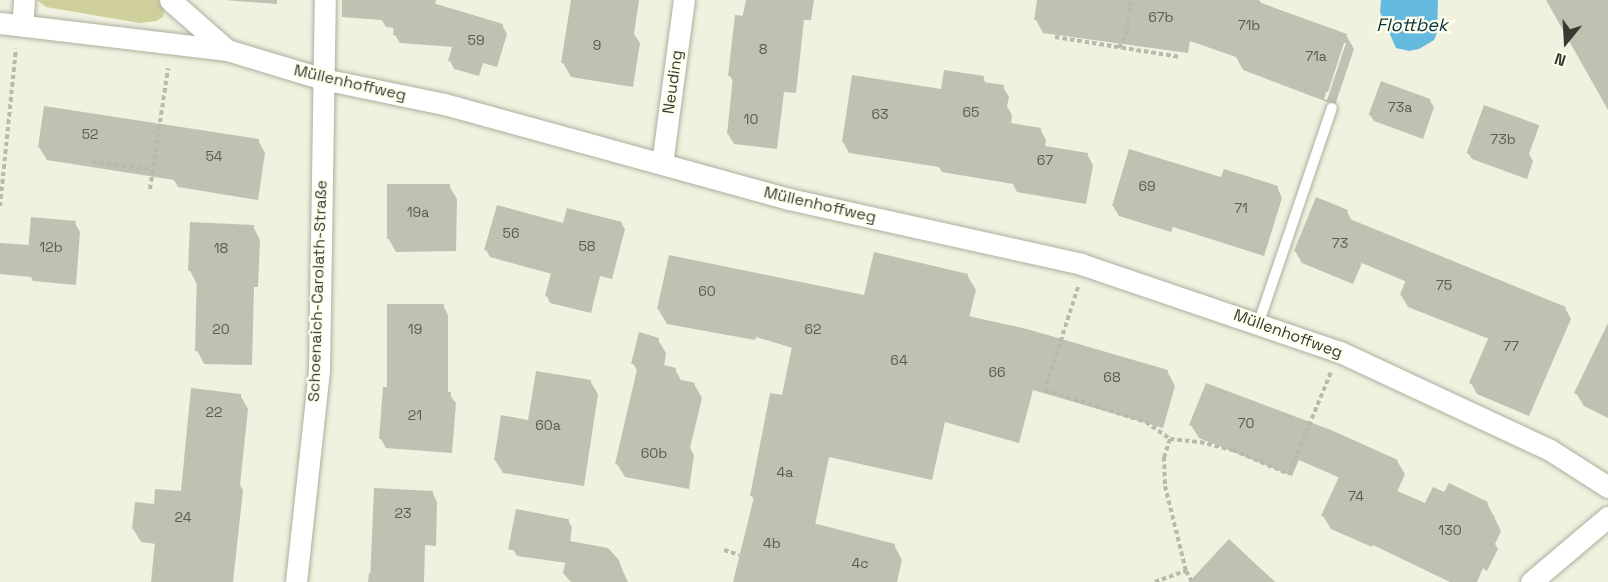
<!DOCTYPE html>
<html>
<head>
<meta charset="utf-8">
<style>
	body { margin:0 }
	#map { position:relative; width:1608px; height:582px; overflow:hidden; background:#f1f1e0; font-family:"Space Grotesk",sans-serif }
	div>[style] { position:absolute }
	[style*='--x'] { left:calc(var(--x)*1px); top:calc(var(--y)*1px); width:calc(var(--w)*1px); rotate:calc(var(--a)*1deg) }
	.green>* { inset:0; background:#cfcf9c }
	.water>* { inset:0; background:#63b9de }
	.shadow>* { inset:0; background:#0003 }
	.building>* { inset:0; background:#c0c1b0; transform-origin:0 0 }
	.path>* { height:4px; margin-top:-2px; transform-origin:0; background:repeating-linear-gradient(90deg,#babaac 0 4.5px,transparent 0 7.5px) }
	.roads { filter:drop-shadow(0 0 2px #aeae9e) drop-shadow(0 0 2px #aeae9e) }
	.service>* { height:10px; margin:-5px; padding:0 5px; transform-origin:5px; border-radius:5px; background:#fff }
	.minor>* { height:21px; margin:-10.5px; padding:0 10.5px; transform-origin:10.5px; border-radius:10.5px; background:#fff }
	span { translate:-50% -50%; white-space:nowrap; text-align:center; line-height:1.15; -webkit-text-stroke:4.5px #feffed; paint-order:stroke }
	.number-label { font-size:14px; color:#5c5c52 }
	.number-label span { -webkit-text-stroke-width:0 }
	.street-label { font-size:16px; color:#3a3a33 }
	.water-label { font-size:18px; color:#083141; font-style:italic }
	.north { position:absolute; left:1536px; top:12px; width:60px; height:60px; -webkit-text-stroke:4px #feffed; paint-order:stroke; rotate:198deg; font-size:16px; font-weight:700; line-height:24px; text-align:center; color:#3a3a33 }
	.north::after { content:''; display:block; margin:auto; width:21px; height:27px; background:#3a3a33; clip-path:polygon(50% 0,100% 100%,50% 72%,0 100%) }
</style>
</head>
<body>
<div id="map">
	<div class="green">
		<div style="clip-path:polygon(37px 0,158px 0,165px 7px,163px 17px,156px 21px,140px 23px,46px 7px)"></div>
	</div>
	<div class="water">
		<div style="clip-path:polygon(1381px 0,1438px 0,1437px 33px,1434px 40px,1419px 49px,1409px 51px,1396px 48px,1380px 12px)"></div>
	</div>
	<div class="shadow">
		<div style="clip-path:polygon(224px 0,277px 0,277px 4px)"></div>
		<div style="clip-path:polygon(382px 0,436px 0,435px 5px,502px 25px,507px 34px,497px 67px,483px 63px,479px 76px,454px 69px,450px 60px,454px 47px,400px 43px,395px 35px,395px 28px,386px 27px,381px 19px)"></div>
		<div style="clip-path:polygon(577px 0,639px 0,634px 34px,640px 43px,633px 87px,571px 77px,563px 63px)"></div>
		<div style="clip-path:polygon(746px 0,814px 0,811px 20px,804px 20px,796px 93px,784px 92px,777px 149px,734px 144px,728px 134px,734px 83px,730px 76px)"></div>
		<div style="clip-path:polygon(evenodd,1038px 0,1259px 0,1262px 5px,1346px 35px,1354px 49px,1335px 105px,1243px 70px,1236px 57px,1190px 41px,1188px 53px,1043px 33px,1036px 20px,1038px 0,1342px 43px,1346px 43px,1327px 100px,1324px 99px,1342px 43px)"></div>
		<div style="clip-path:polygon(983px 78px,986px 84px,1003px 87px,1009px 97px,1007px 106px,1012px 115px,1011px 125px,1040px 129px,1046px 140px,1045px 147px,1087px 154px,1093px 165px,1086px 204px,1017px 192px,1013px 184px,942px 172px,939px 167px,849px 153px,843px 142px,942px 90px)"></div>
		<div style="clip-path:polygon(1430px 101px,1434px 107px,1423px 139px,1374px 121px,1370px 115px)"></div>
		<div style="clip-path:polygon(1508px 116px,1533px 161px,1527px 179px,1472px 159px,1468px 153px)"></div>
		<div style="clip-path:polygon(258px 140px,265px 153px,258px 200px,178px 187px,174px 180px,47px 160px,39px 147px)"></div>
		<div style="clip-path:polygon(1222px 179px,1277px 187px,1282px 198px,1264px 256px,1173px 227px,1171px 232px,1119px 216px,1113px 206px)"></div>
		<div style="clip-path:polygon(449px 186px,457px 199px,456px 251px,396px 252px,388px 238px)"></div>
		<div style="clip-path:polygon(1347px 212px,1352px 221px,1565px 308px,1571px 319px,1529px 416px,1477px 394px,1471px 383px,1489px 339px,1408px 307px,1401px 295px,1407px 282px,1362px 263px,1353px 284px,1302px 263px,1295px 251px)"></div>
		<div style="clip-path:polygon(75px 223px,80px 232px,76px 285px,33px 281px,31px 277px,0 274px,0 243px,30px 245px)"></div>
		<div style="clip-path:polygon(621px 223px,625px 229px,612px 279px,600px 276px,591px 313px,550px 303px,547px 296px,552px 274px,490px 257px,486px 250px,564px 225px)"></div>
		<div style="clip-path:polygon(253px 226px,260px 240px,258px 287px,254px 287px,252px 365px,204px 364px,197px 350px,197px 284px,190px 271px)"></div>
		<div style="clip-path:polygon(967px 275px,976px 290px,969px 318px,1167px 371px,1175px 386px,1163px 428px,1033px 390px,1019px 443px,945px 422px,932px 480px,829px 457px,815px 525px,894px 545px,902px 560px,897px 582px,734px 582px,755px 501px,752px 496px,783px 396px,793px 348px,756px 337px,755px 340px,667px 324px,658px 309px,865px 297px)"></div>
		<div style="clip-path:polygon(443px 305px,448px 315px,448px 393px,456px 403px,452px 453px,386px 448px,381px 439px,389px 389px)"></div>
		<div style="clip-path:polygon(658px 340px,666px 353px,664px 366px,675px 369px,682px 382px,694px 384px,702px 398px,690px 448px,694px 455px,689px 489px,625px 477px,617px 464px,638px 372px,633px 363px)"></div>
		<div style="clip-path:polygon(1608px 343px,1608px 418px,1584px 406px,1576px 393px)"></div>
		<div style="clip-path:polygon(590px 381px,598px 394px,584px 486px,503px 473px,495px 460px,529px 422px)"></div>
		<div style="clip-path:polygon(240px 395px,248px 409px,240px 485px,243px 490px,233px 582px,152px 582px,156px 544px,141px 542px,133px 529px,155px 506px,182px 493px)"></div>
		<div style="clip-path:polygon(1191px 425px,1397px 461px,1405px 474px,1397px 492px,1426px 505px,1445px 494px,1487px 503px,1501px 531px,1495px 544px,1498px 549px,1487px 571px,1483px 568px,1477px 582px,1450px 582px,1373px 545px,1372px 547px,1331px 529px,1323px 516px,1340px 478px,1299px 460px,1292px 476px,1199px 438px)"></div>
		<div style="clip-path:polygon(432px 492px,437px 502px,436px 546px,425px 545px,424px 582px,368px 582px,369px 573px,372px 573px)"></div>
		<div style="clip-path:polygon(568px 521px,572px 527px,570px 542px,608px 550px,618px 561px,628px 582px,571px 582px,565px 573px,567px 563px,517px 556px,513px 549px)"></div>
	</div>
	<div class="building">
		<div style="clip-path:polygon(342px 0,423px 0,503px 24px,492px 59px,479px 55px,475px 68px,448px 61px,454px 40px,393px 35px,394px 21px,342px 17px)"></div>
		<div style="clip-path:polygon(571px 0,630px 0,626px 26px,632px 27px,625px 74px,561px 63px)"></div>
		<div style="clip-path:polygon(774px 0,800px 0,791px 83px,778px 82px,772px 139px,727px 134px,733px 77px,728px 76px,735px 15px,771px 19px)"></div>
		<div style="clip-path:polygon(1037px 0,1253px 0,1347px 34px,1328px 92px,1234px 56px,1237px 47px,1183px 29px,1181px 41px,1034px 20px)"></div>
		<div style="clip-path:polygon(1546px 0,1608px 0,1608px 110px)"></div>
		<div style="clip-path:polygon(944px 70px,984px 76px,983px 82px,1004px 85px,1001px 102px,1007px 103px,1004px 122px,1041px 128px,1039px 145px,1088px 153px,1081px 194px,1010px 182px,1011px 175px,934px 162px,935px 157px,842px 142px,852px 75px,941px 89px)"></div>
		<div style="left:1381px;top:81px;width:53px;height:36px;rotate:20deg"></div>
		<div style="left:1484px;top:105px;width:59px;height:51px;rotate:20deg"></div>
		<div style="clip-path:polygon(44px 106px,259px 139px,251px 187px,169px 174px,170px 168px,38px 147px)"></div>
		<div style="clip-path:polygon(1129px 149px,1221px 177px,1224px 169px,1278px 186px,1258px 247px,1167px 218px,1166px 222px,1112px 206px)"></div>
		<div style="left:450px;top:184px;width:55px;height:63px;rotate:90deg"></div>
		<div style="clip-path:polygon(1316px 197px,1348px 210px,1345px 217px,1566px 307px,1523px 406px,1469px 383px,1491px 332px,1400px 295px,1408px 274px,1355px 252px,1346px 273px,1294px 251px)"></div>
		<div style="clip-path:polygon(497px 205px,563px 223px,567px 208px,622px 222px,609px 273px,597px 271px,588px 307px,545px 296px,552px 269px,484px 250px)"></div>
		<div style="left:31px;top:217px;width:45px;height:56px;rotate:5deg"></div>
		<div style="clip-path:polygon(190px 222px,254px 225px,251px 274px,247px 274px,245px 352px,195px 351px,197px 271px,188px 271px)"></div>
		<div style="clip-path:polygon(874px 252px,968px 274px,959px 314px,1027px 329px,1168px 370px,1155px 414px,1024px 375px,1011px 429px,937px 408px,923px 466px,821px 443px,805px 521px,895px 544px,885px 582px,733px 582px,754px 497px,750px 496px,770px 393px,782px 395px,794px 337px,748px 323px,747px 326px,657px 309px,669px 255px,864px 295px)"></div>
		<div style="clip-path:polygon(387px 304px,444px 304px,444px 391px,451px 392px,447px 445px,379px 439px,383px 387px,387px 387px)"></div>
		<div style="clip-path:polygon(1608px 323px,1608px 410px,1574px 393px)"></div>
		<div style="clip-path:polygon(639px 332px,659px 338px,655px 363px,676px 368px,673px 378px,695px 383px,682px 439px,688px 440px,681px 476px,615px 464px,638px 365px,631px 364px)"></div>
		<div style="clip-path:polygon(536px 371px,591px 380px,577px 474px,494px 460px,501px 415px,528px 420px)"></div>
		<div style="clip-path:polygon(1206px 383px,1331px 430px,1398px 460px,1386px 486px,1425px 503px,1433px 487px,1444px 492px,1449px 483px,1488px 502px,1483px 511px,1495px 516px,1487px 532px,1491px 534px,1480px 558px,1476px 556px,1464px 580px,1366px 533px,1365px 535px,1321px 516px,1342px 470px,1291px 448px,1285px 463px,1189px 425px)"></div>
		<div style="clip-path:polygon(191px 388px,241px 394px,233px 475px,236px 476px,224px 582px,151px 582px,156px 532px,132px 529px,135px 502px,154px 504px,155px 489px,181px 491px)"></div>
		<div style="clip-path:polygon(374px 488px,433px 491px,431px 537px,420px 536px,418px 582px,370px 582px)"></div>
		<div style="left:516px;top:509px;width:54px;height:41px;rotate:11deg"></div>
		<div style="clip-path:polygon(1229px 539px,1275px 582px,1189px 582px)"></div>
		<div style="clip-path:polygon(570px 541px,608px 548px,619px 560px,626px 582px,571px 582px,563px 573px)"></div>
	</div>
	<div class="path">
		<div style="--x:1055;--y:37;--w:127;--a:9.1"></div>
		<div style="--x:1119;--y:48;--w:15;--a:-62"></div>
		<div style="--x:1126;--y:35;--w:35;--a:-82"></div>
		<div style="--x:92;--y:162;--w:61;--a:6.5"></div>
		<div style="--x:150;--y:189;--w:122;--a:-81.5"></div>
		<div style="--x:0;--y:206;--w:158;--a:-84.2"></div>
		<div style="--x:1078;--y:287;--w:108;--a:107.8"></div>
		<div style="--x:1045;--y:390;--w:106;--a:17.6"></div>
		<div style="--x:1146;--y:422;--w:29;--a:35"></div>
		<div style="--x:1170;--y:439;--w:30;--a:6"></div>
		<div style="--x:1200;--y:442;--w:34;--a:14"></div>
		<div style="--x:1233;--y:450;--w:61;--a:23.2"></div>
		<div style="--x:1289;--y:474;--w:110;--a:-67.6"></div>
		<div style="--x:1170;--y:439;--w:19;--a:108"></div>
		<div style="--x:1164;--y:457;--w:29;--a:88"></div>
		<div style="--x:1165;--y:486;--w:88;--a:76.1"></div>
		<div style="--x:1186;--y:571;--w:13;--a:61"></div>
		<div style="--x:724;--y:550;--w:16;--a:18"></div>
		<div style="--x:1155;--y:582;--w:33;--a:-20"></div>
	</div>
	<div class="roads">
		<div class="service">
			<div style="--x:1259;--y:322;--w:226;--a:-71.2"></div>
		</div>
		<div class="minor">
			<div style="--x:170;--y:0;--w:76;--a:41.3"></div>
			<div style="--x:0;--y:23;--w:229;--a:6.8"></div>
			<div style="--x:227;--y:50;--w:100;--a:16.8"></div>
			<div style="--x:323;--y:79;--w:124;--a:11.7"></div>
			<div style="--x:444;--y:104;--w:358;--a:15.4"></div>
			<div style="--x:789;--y:199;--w:299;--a:12.5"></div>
			<div style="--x:1081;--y:264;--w:274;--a:18.8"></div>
			<div style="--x:1340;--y:352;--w:232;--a:25"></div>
			<div style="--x:1550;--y:450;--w:69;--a:32.5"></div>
			<div style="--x:22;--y:25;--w:25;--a:-85"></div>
			<div style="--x:662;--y:164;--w:165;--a:-82.4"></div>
			<div style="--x:296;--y:582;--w:214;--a:-83.8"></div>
			<div style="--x:319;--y:369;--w:369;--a:-89.1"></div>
			<div style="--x:1531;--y:582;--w:101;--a:-40.2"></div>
		</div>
	</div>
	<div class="number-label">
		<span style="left:1161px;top:17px">67b</span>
		<span style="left:1249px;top:25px">71b</span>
		<span style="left:476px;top:40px">59</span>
		<span style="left:597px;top:45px">9</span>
		<span style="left:763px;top:49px">8</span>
		<span style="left:1316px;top:56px">71a</span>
		<span style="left:1400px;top:107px">73a</span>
		<span style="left:971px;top:112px">65</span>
		<span style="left:880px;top:114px">63</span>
		<span style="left:751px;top:119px">10</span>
		<span style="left:90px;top:134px">52</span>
		<span style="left:1503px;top:139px">73b</span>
		<span style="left:214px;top:156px">54</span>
		<span style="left:1045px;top:160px">67</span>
		<span style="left:1147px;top:186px">69</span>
		<span style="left:1241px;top:208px">71</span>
		<span style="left:418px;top:212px">19a</span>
		<span style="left:511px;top:233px">56</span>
		<span style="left:1340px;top:243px">73</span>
		<span style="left:587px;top:246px">58</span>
		<span style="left:51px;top:247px">12b</span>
		<span style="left:221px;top:248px">18</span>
		<span style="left:1444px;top:285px">75</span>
		<span style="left:707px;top:291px">60</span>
		<span style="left:221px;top:329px">20</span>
		<span style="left:415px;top:329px">19</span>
		<span style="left:813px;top:329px">62</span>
		<span style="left:1511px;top:346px">77</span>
		<span style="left:899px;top:360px">64</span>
		<span style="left:997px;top:372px">66</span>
		<span style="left:1112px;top:377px">68</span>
		<span style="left:214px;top:412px">22</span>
		<span style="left:415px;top:415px">21</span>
		<span style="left:1246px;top:423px">70</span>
		<span style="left:548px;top:425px">60a</span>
		<span style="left:654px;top:453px">60b</span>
		<span style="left:785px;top:472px">4a</span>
		<span style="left:1356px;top:496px">74</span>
		<span style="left:403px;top:513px">23</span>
		<span style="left:183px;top:517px">24</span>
		<span style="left:1450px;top:530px">130</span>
		<span style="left:772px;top:543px">4b</span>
		<span style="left:860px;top:563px">4c</span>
	</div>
	<div class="street-label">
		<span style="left:673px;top:82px;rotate:-82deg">Neuding</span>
		<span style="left:350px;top:83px;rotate:13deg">Müllenhoffweg</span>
		<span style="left:820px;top:205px;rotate:13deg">Müllenhoffweg</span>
		<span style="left:318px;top:291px;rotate:-88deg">Schoenaich-Carolath-Straße</span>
		<span style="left:1288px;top:334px;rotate:20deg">Müllenhoffweg</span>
	</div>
	<div class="water-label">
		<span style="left:1412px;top:25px">Flottbek</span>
	</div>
	<div class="north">N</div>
</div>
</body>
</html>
